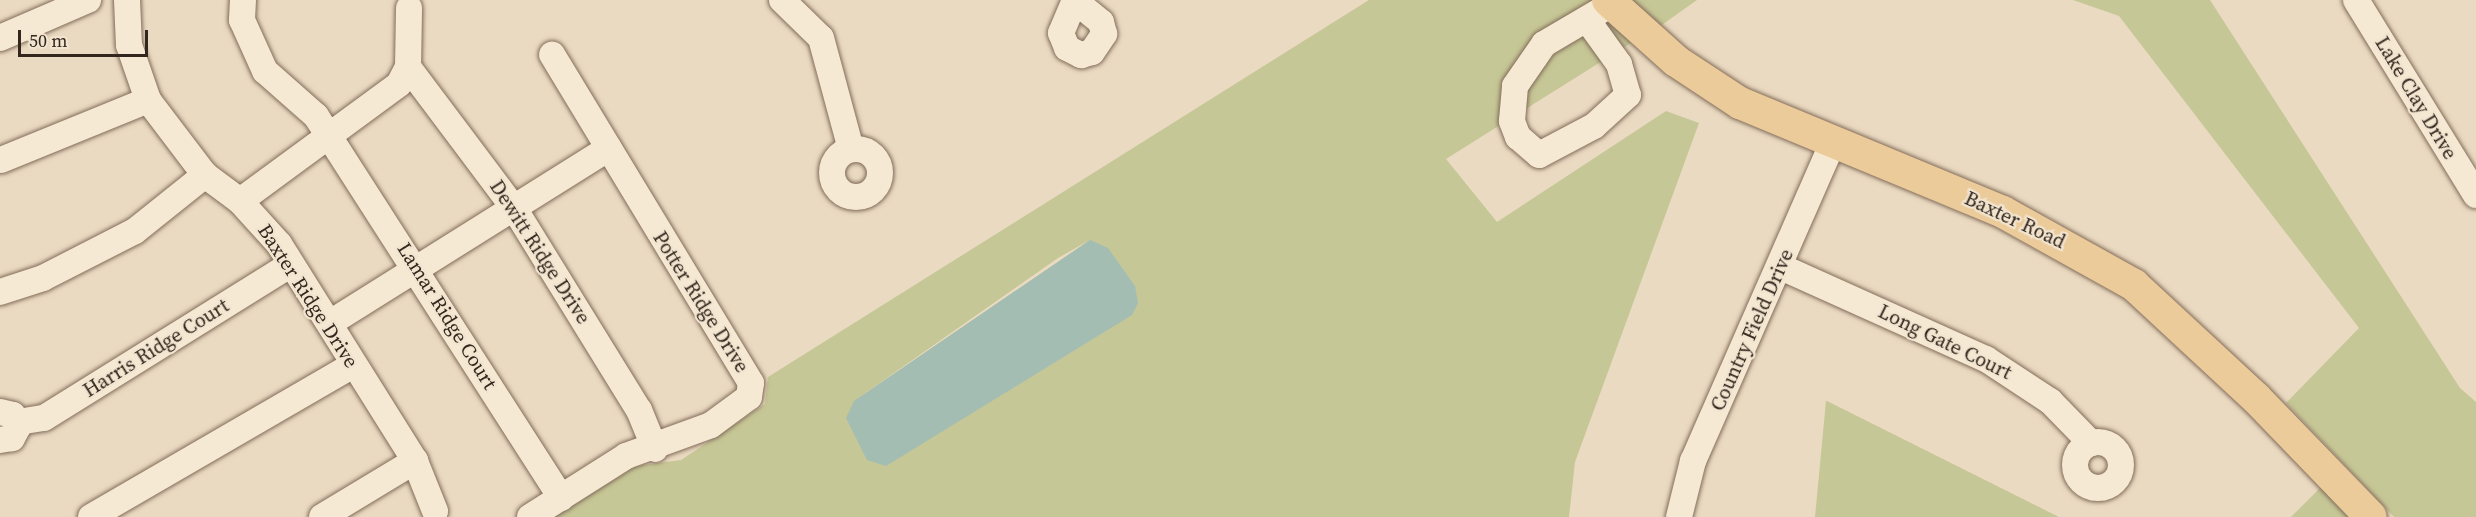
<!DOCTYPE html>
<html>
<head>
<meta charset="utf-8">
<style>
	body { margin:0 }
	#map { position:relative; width:2476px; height:517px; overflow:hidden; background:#eadac1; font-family:"Source Serif 4",serif }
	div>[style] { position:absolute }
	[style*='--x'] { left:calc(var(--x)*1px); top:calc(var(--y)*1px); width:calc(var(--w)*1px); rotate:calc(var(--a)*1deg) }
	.green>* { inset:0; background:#c6c796 }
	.water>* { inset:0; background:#a3bdb3 }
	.roads { filter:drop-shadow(0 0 2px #826c5a) drop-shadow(0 0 2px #826c5a) }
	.minor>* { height:26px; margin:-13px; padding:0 13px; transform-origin:13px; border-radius:13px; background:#f6e9d3 }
	.minor>.ring { margin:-13px; padding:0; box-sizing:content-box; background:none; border:26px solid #f6e9d3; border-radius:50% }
	.major>* { height:32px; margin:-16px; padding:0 16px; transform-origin:16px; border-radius:16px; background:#eccb9a }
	span { translate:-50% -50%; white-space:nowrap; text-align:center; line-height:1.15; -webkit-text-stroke:4.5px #f2e5d0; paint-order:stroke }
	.street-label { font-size:20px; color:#33261d }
	.scale { position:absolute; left:18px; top:30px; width:130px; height:27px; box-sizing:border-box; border:3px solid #33261d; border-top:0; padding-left:8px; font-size:18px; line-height:21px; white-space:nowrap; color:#33261d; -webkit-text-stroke:4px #f2e5d0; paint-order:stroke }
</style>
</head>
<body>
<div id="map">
	<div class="green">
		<div style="clip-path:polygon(evenodd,1369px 0,1591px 0,1631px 43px,1446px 159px,1497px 222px,1666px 111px,1699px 123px,1575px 462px,1569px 517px,545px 517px,628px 467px,681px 460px,765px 404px,768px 377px,1369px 0,1090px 240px,854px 401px,1058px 258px,1090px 240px)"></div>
		<div style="clip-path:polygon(1629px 0,1697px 0,1659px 27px)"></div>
		<div style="clip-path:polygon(2073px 0,2210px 0,2460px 388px,2476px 402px,2476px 517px,2394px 517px,2286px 403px,2359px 328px,2119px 16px)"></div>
		<div style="clip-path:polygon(1826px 401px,1827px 401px,2059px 517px,1815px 517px)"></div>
		<div style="clip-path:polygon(2323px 485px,2353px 517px,2291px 517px)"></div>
	</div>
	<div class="water">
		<div style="clip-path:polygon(1090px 240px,1108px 248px,1135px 286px,1138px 303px,1132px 315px,886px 466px,867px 460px,846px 418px,854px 401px)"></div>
	</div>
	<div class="roads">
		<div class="minor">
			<div style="--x:127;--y:0;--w:45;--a:87.5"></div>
			<div style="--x:129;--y:45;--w:58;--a:70.9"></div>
			<div style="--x:148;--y:100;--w:94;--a:52.8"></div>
			<div style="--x:205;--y:175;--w:44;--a:36.6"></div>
			<div style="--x:240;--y:201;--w:58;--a:47.8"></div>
			<div style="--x:279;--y:244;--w:256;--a:57.9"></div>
			<div style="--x:415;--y:461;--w:54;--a:68.2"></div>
			<div style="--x:243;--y:0;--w:20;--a:93"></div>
			<div style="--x:242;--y:20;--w:56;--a:65.7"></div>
			<div style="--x:265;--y:71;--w:68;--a:41.4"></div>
			<div style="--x:316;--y:116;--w:454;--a:57.3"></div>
			<div style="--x:782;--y:0;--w:54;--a:44.3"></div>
			<div style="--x:821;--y:38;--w:115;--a:74.9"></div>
			<div style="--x:1075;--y:0;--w:36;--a:113"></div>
			<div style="--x:1061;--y:33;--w:16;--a:68"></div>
			<div style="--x:1067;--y:48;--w:16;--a:27"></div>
			<div style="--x:1081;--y:55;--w:11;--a:-15"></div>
			<div style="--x:1092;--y:52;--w:22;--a:-56"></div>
			<div style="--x:1104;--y:34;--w:12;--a:-104"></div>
			<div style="--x:1101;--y:22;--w:33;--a:-141"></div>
			<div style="--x:2356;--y:0;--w:229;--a:58.4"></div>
			<div style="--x:1588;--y:21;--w:53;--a:54.2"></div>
			<div style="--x:1619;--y:64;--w:32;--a:74"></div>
			<div style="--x:1628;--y:95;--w:46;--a:137.6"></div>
			<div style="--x:1594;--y:126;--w:62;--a:152.2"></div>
			<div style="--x:1539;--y:155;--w:28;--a:-139"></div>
			<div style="--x:1518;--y:137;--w:17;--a:-111"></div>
			<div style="--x:1512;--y:121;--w:35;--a:-85"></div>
			<div style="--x:1515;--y:86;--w:51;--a:-55.4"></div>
			<div style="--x:1544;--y:44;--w:79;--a:-30.5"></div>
			<div style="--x:0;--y:38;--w:96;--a:-23.4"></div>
			<div style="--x:408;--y:67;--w:176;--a:53.1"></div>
			<div style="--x:514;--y:208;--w:238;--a:58.3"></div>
			<div style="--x:639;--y:410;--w:42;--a:67.7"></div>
			<div class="ring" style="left:832px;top:149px;width:22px;height:22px"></div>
			<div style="--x:1;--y:160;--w:159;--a:-22.2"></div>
			<div style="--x:240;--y:201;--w:197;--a:-36.3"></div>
			<div style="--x:399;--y:84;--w:19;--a:-62"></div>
			<div style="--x:408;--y:67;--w:59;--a:-89"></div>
			<div style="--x:1781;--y:267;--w:225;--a:24.2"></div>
			<div style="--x:1986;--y:359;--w:77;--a:33.3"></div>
			<div style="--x:2050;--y:401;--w:59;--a:45.7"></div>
			<div style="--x:0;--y:292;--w:45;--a:-18"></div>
			<div style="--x:43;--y:278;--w:103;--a:-27.1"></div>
			<div style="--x:135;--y:231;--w:90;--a:-38.7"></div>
			<div style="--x:330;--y:323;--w:329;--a:-32.1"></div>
			<div style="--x:0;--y:412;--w:13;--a:13"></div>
			<div style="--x:13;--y:415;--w:13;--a:67"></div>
			<div style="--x:18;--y:427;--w:13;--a:119"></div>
			<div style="--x:12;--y:438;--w:12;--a:171"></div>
			<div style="--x:18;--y:422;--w:26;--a:-9"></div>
			<div style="--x:44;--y:418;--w:290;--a:-31.9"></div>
			<div class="ring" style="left:2075px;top:442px;width:20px;height:20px"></div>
			<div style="--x:91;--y:517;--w:303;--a:-30.1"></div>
			<div style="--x:322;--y:517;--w:109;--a:-31.1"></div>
			<div style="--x:530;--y:517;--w:114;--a:-32.4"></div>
			<div style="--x:626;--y:456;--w:90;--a:-20"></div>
			<div style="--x:711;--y:425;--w:47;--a:-36.4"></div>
			<div style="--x:749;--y:397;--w:14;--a:-82"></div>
			<div style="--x:751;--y:383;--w:384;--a:-121.2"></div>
			<div style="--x:1679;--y:517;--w:58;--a:-76"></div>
			<div style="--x:1693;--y:461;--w:345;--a:-66.3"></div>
		</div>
		<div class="major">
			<div style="--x:1608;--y:0;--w:91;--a:41.9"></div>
			<div style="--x:1676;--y:61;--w:77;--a:33.3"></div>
			<div style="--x:1740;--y:103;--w:285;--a:22.5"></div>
			<div style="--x:2003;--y:212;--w:150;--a:29.1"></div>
			<div style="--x:2134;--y:285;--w:166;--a:42.8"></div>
			<div style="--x:2256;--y:398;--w:165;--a:46"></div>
		</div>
	</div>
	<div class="street-label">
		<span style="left:2416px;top:98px;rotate:59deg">Lake Clay Drive</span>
		<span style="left:2015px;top:220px;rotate:25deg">Baxter Road</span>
		<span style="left:540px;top:252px;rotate:57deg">Dewitt Ridge Drive</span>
		<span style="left:308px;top:296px;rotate:57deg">Baxter Ridge Drive</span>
		<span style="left:701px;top:302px;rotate:58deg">Potter Ridge Drive</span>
		<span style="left:447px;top:316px;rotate:58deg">Lamar Ridge Court</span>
		<span style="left:1752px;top:330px;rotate:-66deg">Country Field Drive</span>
		<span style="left:1945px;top:342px;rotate:26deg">Long Gate Court</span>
		<span style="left:156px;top:348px;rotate:-32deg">Harris Ridge Court</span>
	</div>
	<div class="scale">50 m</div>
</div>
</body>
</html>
